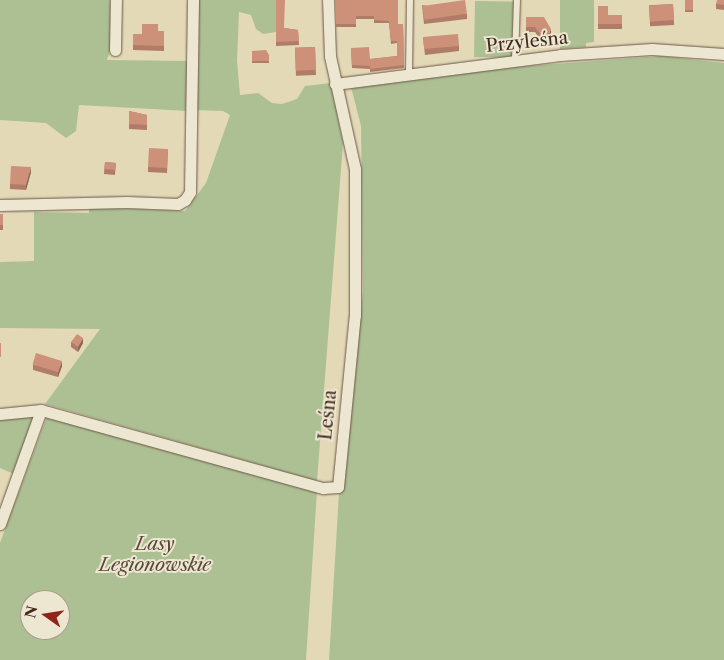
<!DOCTYPE html>
<html>
<head>
<meta charset="utf-8">
<style>
	body { margin:0 }
	#map { position:relative; width:724px; height:660px; overflow:hidden; background:#e3d9b7; font-family:"Libre Caslon Text",serif }
	div>[style] { position:absolute }
	[style*='--x'] { left:calc(var(--x)*1px); top:calc(var(--y)*1px); width:calc(var(--w)*1px); rotate:calc(var(--a)*1deg) }
	.green>* { inset:0; background:#adc093; transform-origin:0 0 }
	.roads { filter:drop-shadow(0 0 1px #6b5646) drop-shadow(0 0 1px #6b5646) }
	.lane>* { height:5.5px; margin:-2.75px; padding:0 2.75px; transform-origin:2.75px; border-radius:2.75px; background:#ede6d0 }
	.street>* { height:11px; margin:-5.5px; padding:0 5.5px; transform-origin:5.5px; border-radius:5.5px; background:#ede6d0 }
	.wall>* { inset:0; background:#b07c67; transform-origin:0 0 }
	.shaded-wall>* { inset:0; background:#906554 }
	.building>* { inset:0; background:#cd9078; transform-origin:0 0 }
	span { translate:-50% -50%; white-space:nowrap; text-align:center; line-height:1.15; -webkit-text-stroke:4px #ede6d0; paint-order:stroke }
	.street-label { font-size:18px; color:#432a20 }
	.park-label { font-size:18px; color:#584837; font-style:italic }
	.north { position:absolute; left:20px; top:590px; width:50px; height:50px; box-sizing:border-box; background:#ede6d0; border:1px solid #a99b8a; border-radius:50%; rotate:283deg; font-size:14px; font-weight:700; line-height:20px; text-align:center; color:#432a20 }
	.north::after { content:''; display:block; margin:auto; width:18px; height:22px; background:#8f2418; clip-path:polygon(50% 0,100% 100%,50% 72%,0 100%) }
</style>
</head>
<body>
<div id="map">
	<div class="green">
		<div style="clip-path:polygon(0 0,110px 0,110px 50px,107px 60px,190px 61px,188px 111px,79px 105px,76px 131px,66px 138px,46px 123px,0 120px)"></div>
		<div style="clip-path:polygon(195px 0,276px 0,276px 32px,263px 34px,256px 29px,251px 15px,239px 12px,237px 61px,240px 95px,258px 93px,272px 103px,282px 104px,297px 99px,305px 86px,331px 83px,343px 143px,317px 481px,45px 404px,100px 329px,0 328px,0 262px,34px 261px,34px 212px,89px 213px,89px 207px,185px 211px,206px 183px,230px 115px,223px 111px,193px 110px)"></div>
		<div style="clip-path:polygon(560px 0,594px 0,594px 42px,586px 43px,586px 47px,560px 49px)"></div>
		<div style="left:475px;top:1px;width:39px;height:56px;rotate:1deg"></div>
		<div style="clip-path:polygon(661px 56px,724px 63px,724px 660px,329px 660px,339px 493px,363px 292px,361px 126px,351px 87px,420px 74px)"></div>
		<div style="clip-path:polygon(36px 417px,14px 474px,0 468px,0 420px)"></div>
		<div style="clip-path:polygon(evenodd,47px 417px,317px 491px,306px 660px,0 660px,0 543px,47px 417px,30px 600px,60px 600px,60px 630px,30px 630px,30px 600px)"></div>
	</div>
	<div class="roads">
		<div class="lane">
			<div style="--x:515;--y:60;--w:60;--a:-88.1"></div>
			<div style="--x:409;--y:72;--w:72;--a:-89.2"></div>
		</div>
		<div class="street">
			<div style="--x:115;--y:50;--w:50;--a:-88.9"></div>
			<div style="--x:335;--y:84;--w:227;--a:-7.3"></div>
			<div style="--x:560;--y:55;--w:92;--a:-3.7"></div>
			<div style="--x:652;--y:49;--w:72;--a:4"></div>
			<div style="--x:0;--y:205;--w:127;--a:-1.4"></div>
			<div style="--x:127;--y:202;--w:51;--a:2.2"></div>
			<div style="--x:178;--y:204;--w:8;--a:-30"></div>
			<div style="--x:185;--y:200;--w:9;--a:-58"></div>
			<div style="--x:190;--y:192;--w:192;--a:-89.1"></div>
			<div style="--x:0;--y:414;--w:41;--a:-5.6"></div>
			<div style="--x:41;--y:410;--w:293;--a:15.5"></div>
			<div style="--x:323;--y:488;--w:15;--a:-4"></div>
			<div style="--x:338;--y:487;--w:173;--a:-84.4"></div>
			<div style="--x:355;--y:315;--w:146;--a:-90"></div>
			<div style="--x:355;--y:169;--w:116;--a:-102.5"></div>
			<div style="--x:330;--y:56;--w:56;--a:-92"></div>
			<div style="--x:0;--y:524;--w:121;--a:-70.2"></div>
		</div>
	</div>
	<div class="wall">
		<div style="clip-path:polygon(276px 0,284px 28px,298px 30px,299px 45px,276px 46px)"></div>
		<div style="clip-path:polygon(335px 0,398px 24px,403px 24px,404px 68px,370px 72px,370px 69px,352px 68px,351px 48px,370px 59px,397px 56px,397px 43px,391px 44px,389px 23px,374px 23px,374px 19px,356px 19px,356px 27px,336px 27px)"></div>
		<div style="left:685px;top:0;width:8px;height:12px"></div>
		<div style="clip-path:polygon(724px 0,724px 10px,716px 9px,716px 4px)"></div>
		<div style="left:673px;top:4px;width:21px;height:24px;rotate:87deg"></div>
		<div style="clip-path:polygon(422px 5px,467px 14px,467px 19px,424px 24px)"></div>
		<div style="clip-path:polygon(598px 6px,608px 15px,622px 15px,622px 29px,598px 29px)"></div>
		<div style="clip-path:polygon(526px 17px,551px 34px,548px 41px,541px 41px,535px 32px,526px 32px)"></div>
		<div style="clip-path:polygon(158px 31px,164px 31px,164px 51px,133px 50px,133px 34px,142px 34px)"></div>
		<div style="clip-path:polygon(423px 38px,459px 46px,459px 51px,425px 55px)"></div>
		<div style="left:315px;top:47px;width:28px;height:20px;rotate:88deg"></div>
		<div style="clip-path:polygon(252px 51px,269px 55px,269px 63px,252px 63px)"></div>
		<div style="clip-path:polygon(129px 111px,147px 115px,147px 130px,129px 129px)"></div>
		<div style="clip-path:polygon(168px 149px,167px 173px,148px 172px,148px 167px)"></div>
		<div style="left:105px;top:162px;width:11px;height:12px;rotate:5deg"></div>
		<div style="clip-path:polygon(31px 172px,26px 190px,10px 189px,10px 184px)"></div>
		<div style="left:0;top:214px;width:3px;height:16px"></div>
		<div style="clip-path:polygon(71px 342px,83px 343px,78px 352px,71px 347px)"></div>
		<div style="clip-path:polygon(33px 365px,62px 366px,58px 377px,33px 370px)"></div>
	</div>
	<div class="shaded-wall">
		<div style="clip-path:polygon(551px 29px,551px 34px,548px 41px,548px 36px)"></div>
		<div style="clip-path:polygon(31px 167px,31px 172px,26px 190px,26px 185px)"></div>
		<div style="clip-path:polygon(83px 338px,83px 343px,78px 352px,78px 347px)"></div>
		<div style="clip-path:polygon(62px 361px,62px 366px,58px 377px,58px 372px)"></div>
	</div>
	<div class="building">
		<div style="clip-path:polygon(276px 0,285px 0,284px 28px,298px 30px,299px 41px,276px 42px)"></div>
		<div style="clip-path:polygon(335px 0,398px 0,398px 24px,403px 24px,404px 65px,370px 69px,370px 66px,352px 65px,351px 48px,369px 47px,370px 59px,397px 56px,397px 41px,391px 41px,389px 21px,374px 20px,374px 16px,356px 16px,356px 24px,336px 24px)"></div>
		<div style="left:465px;top:0;width:14px;height:43px;rotate:82deg"></div>
		<div style="left:685px;top:0;width:8px;height:10px"></div>
		<div style="clip-path:polygon(717px 0,724px 0,724px 5px,716px 4px)"></div>
		<div style="left:673px;top:4px;width:16px;height:24px;rotate:86deg"></div>
		<div style="clip-path:polygon(598px 6px,608px 6px,608px 15px,622px 15px,622px 24px,598px 24px)"></div>
		<div style="clip-path:polygon(526px 17px,544px 17px,551px 29px,548px 36px,541px 36px,535px 27px,526px 27px)"></div>
		<div style="clip-path:polygon(142px 24px,158px 24px,158px 31px,164px 31px,164px 46px,133px 45px,133px 34px,142px 34px)"></div>
		<div style="left:458px;top:34px;width:12px;height:35px;rotate:85deg"></div>
		<div style="left:315px;top:47px;width:23px;height:20px;rotate:88deg"></div>
		<div style="clip-path:polygon(266px 50px,269px 55px,269px 61px,252px 61px,252px 51px)"></div>
		<div style="clip-path:polygon(129px 111px,147px 115px,147px 125px,129px 124px)"></div>
		<div style="left:149px;top:148px;width:19px;height:19px;rotate:3deg"></div>
		<div style="left:105px;top:162px;width:11px;height:7px;rotate:5deg"></div>
		<div style="clip-path:polygon(11px 166px,31px 167px,26px 185px,10px 184px)"></div>
		<div style="left:0;top:214px;width:3px;height:11px"></div>
		<div style="clip-path:polygon(77px 334px,83px 338px,78px 347px,71px 342px)"></div>
		<div style="left:0;top:343px;width:1px;height:14px"></div>
		<div style="left:36px;top:353px;width:27px;height:12px;rotate:17deg"></div>
	</div>
	<div class="street-label">
		<span style="left:527px;top:42px;rotate:-6deg">Przyleśna</span>
		<span style="left:328px;top:415px;rotate:-84deg">Leśna</span>
	</div>
	<div class="park-label">
		<span style="left:155px;top:555px">Lasy<br>Legionowskie</span>
	</div>
	<div class="north">N</div>
</div>
</body>
</html>
